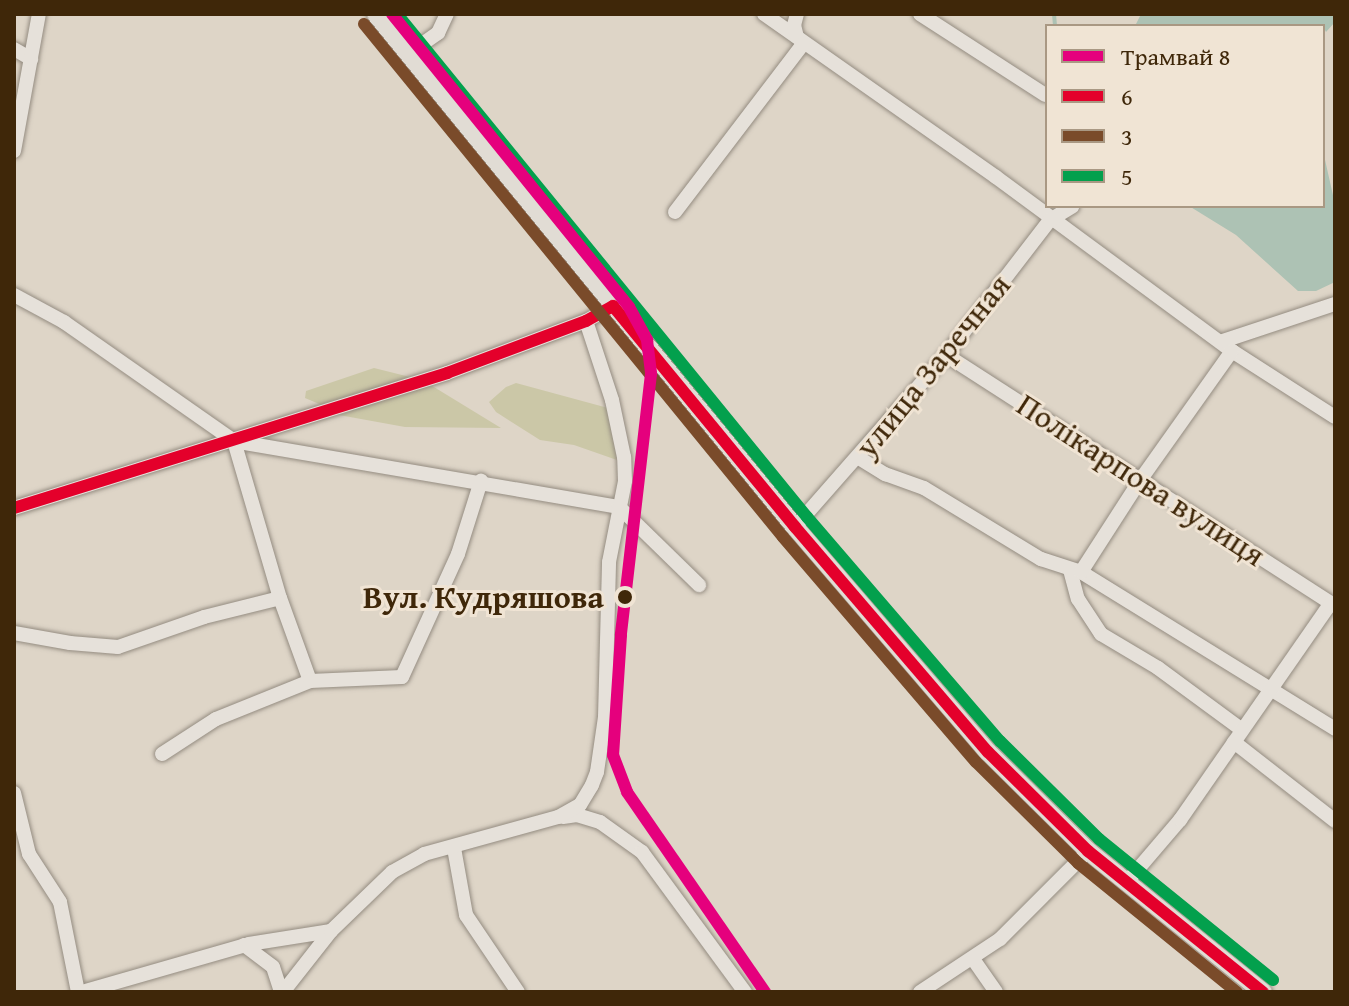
<!DOCTYPE html>
<html>
<head>
<meta charset="utf-8">
<style>
	body { margin:0 }
	#map { position:relative; width:1349px; height:1006px; overflow:hidden; background:#ded5c7; font-family:"Gentium Book Plus",serif }
	div>[style] { position:absolute }
	[style*='--x'] { left:calc(var(--x)*1px); top:calc(var(--y)*1px); width:calc(var(--w)*1px); rotate:calc(var(--a)*1deg) }
	.green>* { inset:0; background:#cbc7a7 }
	.water>* { inset:0; background:#adc2b4 }
	.stream>* { height:4px; margin:-2px; padding:0 2px; transform-origin:2px; border-radius:2px; background:#adc2b4 }
	.roads { filter:drop-shadow(0 0 2px #948c81) drop-shadow(0 0 2px #948c81) }
	.minor>* { height:14px; margin:-7px; padding:0 7px; transform-origin:7px; border-radius:7px; background:#e6e1da }
	.major>* { height:18px; margin:-9px; padding:0 9px; transform-origin:9px; border-radius:9px; background:#e1dcd4 }
	.bus-1>* { height:12px; margin:-6px; padding:0 6px; transform-origin:6px; border-radius:6px; background:#e4002b }
	.bus-2>* { height:12px; margin:-6px; padding:0 6px; transform-origin:6px; border-radius:6px; background:#7a4b2a }
	.bus-3>* { height:12px; margin:-6px; padding:0 6px; transform-origin:6px; border-radius:6px; background:#03a04d }
	.tram-1>* { height:12px; margin:-6px; padding:0 6px; transform-origin:6px; border-radius:6px; background:#e5007d }
	.dots>* { width:22px; height:22px; translate:-50% -50%; box-sizing:border-box; border:4px solid #f0e4d4; border-radius:50% }
	span { translate:-50% -50%; white-space:nowrap; text-align:center; line-height:1.15; -webkit-text-stroke:6px #f0e4d4; paint-order:stroke }
	.street-label { font-size:32px; color:#3f2709 }
	.stop-label { font-size:32px; color:#3f2709; font-weight:700 }
	.right { translate:-100% -50%; text-align:right }
	.frame { position:absolute; inset:0; border:16px solid #3f2709; pointer-events:none }
	.legend { position:absolute; left:1045px; top:24px; width:280px; height:184px; box-sizing:border-box; background:#f0e4d4; border:2px solid #a99883; margin:0; padding:10px 14px; list-style:none; font-size:24px; color:#3f2709 }
	.legend li { display:flex; align-items:center; gap:16px; height:40px }
	.legend b { width:40px; border:2px solid #a99883 }
</style>
</head>
<body>
<div id="map">
	<div class="green">
		<div style="clip-path:polygon(374px 368px,410px 377px,324px 406px,305px 398px,306px 391px)"></div>
		<div style="clip-path:polygon(516px 383px,608px 408px,617px 460px,574px 445px,540px 440px,496px 412px,489px 402px,506px 387px)"></div>
		<div style="clip-path:polygon(429px 384px,501px 428px,405px 427px,339px 415px)"></div>
	</div>
	<div class="water">
		<div style="clip-path:polygon(1141px 14px,1335px 14px,1335px 22px,1326px 32px,1323px 26px,1135px 26px)"></div>
		<div style="clip-path:polygon(1323px 151px,1335px 204px,1335px 282px,1316px 291px,1298px 291px,1236px 235px,1189px 206px,1323px 206px)"></div>
	</div>
	<div class="stream">
		<div style="--x:1054;--y:14;--w:12;--a:85"></div>
	</div>
	<div class="roads">
		<div class="minor">
			<div style="--x:764;--y:14;--w:284;--a:35.1"></div>
			<div style="--x:996;--y:177;--w:293;--a:36.4"></div>
			<div style="--x:1232;--y:351;--w:122;--a:32.7"></div>
			<div style="--x:797;--y:14;--w:11;--a:105"></div>
			<div style="--x:794;--y:25;--w:12;--a:76"></div>
			<div style="--x:920;--y:14;--w:149;--a:32.9"></div>
			<div style="--x:14;--y:49;--w:20;--a:30"></div>
			<div style="--x:408;--y:54;--w:37;--a:-35"></div>
			<div style="--x:438;--y:33;--w:21;--a:-65"></div>
			<div style="--x:14;--y:151;--w:139;--a:-79.7"></div>
			<div style="--x:675;--y:212;--w:211;--a:-52.7"></div>
			<div style="--x:14;--y:295;--w:57;--a:28.4"></div>
			<div style="--x:64;--y:322;--w:208;--a:35"></div>
			<div style="--x:234;--y:441;--w:164;--a:73.7"></div>
			<div style="--x:280;--y:598;--w:88;--a:70.1"></div>
			<div style="--x:1223;--y:341;--w:118;--a:-18.3"></div>
			<div style="--x:946;--y:355;--w:463;--a:32.8"></div>
			<div style="--x:239;--y:442;--w:386;--a:9.7"></div>
			<div style="--x:619;--y:507;--w:112;--a:44.3"></div>
			<div style="--x:859;--y:458;--w:31;--a:32"></div>
			<div style="--x:885;--y:474;--w:41;--a:19.7"></div>
			<div style="--x:924;--y:488;--w:137;--a:31.3"></div>
			<div style="--x:1041;--y:559;--w:42;--a:18"></div>
			<div style="--x:1081;--y:572;--w:299;--a:31.7"></div>
			<div style="--x:14;--y:508;--w:454;--a:-17.3"></div>
			<div style="--x:447;--y:373;--w:148;--a:-20.5"></div>
			<div style="--x:586;--y:321;--w:31;--a:-29"></div>
			<div style="--x:795;--y:527;--w:229;--a:-48.7"></div>
			<div style="--x:946;--y:355;--w:170;--a:-52.4"></div>
			<div style="--x:1050;--y:220;--w:26;--a:-31"></div>
			<div style="--x:1070;--y:570;--w:30;--a:75"></div>
			<div style="--x:1078;--y:599;--w:42;--a:56.7"></div>
			<div style="--x:1101;--y:634;--w:66;--a:30.8"></div>
			<div style="--x:1158;--y:668;--w:104;--a:36.4"></div>
			<div style="--x:1081;--y:572;--w:111;--a:-57.2"></div>
			<div style="--x:1141;--y:479;--w:157;--a:-54.6"></div>
			<div style="--x:14;--y:633;--w:57;--a:10.1"></div>
			<div style="--x:70;--y:643;--w:48;--a:4.8"></div>
			<div style="--x:118;--y:647;--w:91;--a:-19.2"></div>
			<div style="--x:204;--y:617;--w:78;--a:-14"></div>
			<div style="--x:1234;--y:742;--w:128;--a:38"></div>
			<div style="--x:162;--y:754;--w:64;--a:-32.9"></div>
			<div style="--x:216;--y:719;--w:101;--a:-22"></div>
			<div style="--x:310;--y:681;--w:92;--a:-2.5"></div>
			<div style="--x:402;--y:677;--w:135;--a:-65.5"></div>
			<div style="--x:458;--y:554;--w:77;--a:-72.5"></div>
			<div style="--x:14;--y:793;--w:63;--a:76.2"></div>
			<div style="--x:29;--y:854;--w:57;--a:57.1"></div>
			<div style="--x:60;--y:902;--w:92;--a:78.7"></div>
			<div style="--x:563;--y:817;--w:14;--a:-8"></div>
			<div style="--x:577;--y:815;--w:24;--a:17"></div>
			<div style="--x:600;--y:822;--w:52;--a:35.5"></div>
			<div style="--x:642;--y:852;--w:174;--a:53.7"></div>
			<div style="--x:454;--y:848;--w:68;--a:79.8"></div>
			<div style="--x:466;--y:915;--w:93;--a:56"></div>
			<div style="--x:1127;--y:882;--w:82;--a:-49.5"></div>
			<div style="--x:1180;--y:820;--w:264;--a:-55.2"></div>
			<div style="--x:244;--y:945;--w:36;--a:37"></div>
			<div style="--x:273;--y:967;--w:26;--a:72"></div>
			<div style="--x:973;--y:959;--w:40;--a:55.1"></div>
			<div style="--x:82;--y:992;--w:174;--a:-16"></div>
			<div style="--x:249;--y:944;--w:83;--a:-9"></div>
			<div style="--x:283;--y:992;--w:78;--a:-51.8"></div>
			<div style="--x:331;--y:931;--w:85;--a:-44"></div>
			<div style="--x:392;--y:872;--w:37;--a:-29"></div>
			<div style="--x:424;--y:854;--w:139;--a:-15.4"></div>
			<div style="--x:558;--y:817;--w:25;--a:-29"></div>
			<div style="--x:580;--y:805;--w:23;--a:-59"></div>
			<div style="--x:592;--y:785;--w:14;--a:-69"></div>
			<div style="--x:597;--y:772;--w:56;--a:-81.7"></div>
			<div style="--x:605;--y:717;--w:155;--a:-88.5"></div>
			<div style="--x:609;--y:562;--w:83;--a:-78.8"></div>
			<div style="--x:625;--y:481;--w:24;--a:-92"></div>
			<div style="--x:624;--y:457;--w:58;--a:-101.9"></div>
			<div style="--x:612;--y:400;--w:83;--a:-108.2"></div>
			<div style="--x:920;--y:992;--w:96;--a:-33.5"></div>
			<div style="--x:1000;--y:939;--w:124;--a:-45"></div>
		</div>
		<div class="major">
			<div style="--x:376;--y:14;--w:662;--a:50.76"></div>
			<div style="--x:795;--y:527;--w:296;--a:49.4"></div>
			<div style="--x:988;--y:752;--w:141;--a:44.7"></div>
			<div style="--x:1088;--y:851;--w:225;--a:38.9"></div>
		</div>
	</div>
	<div class="bus-1">
		<div style="--x:613;--y:306;--w:286;--a:50.5"></div>
		<div style="--x:795;--y:527;--w:296;--a:49.4"></div>
		<div style="--x:988;--y:752;--w:141;--a:44.7"></div>
		<div style="--x:1088;--y:851;--w:225;--a:38.9"></div>
		<div style="--x:14;--y:508;--w:454;--a:-17.3"></div>
		<div style="--x:447;--y:373;--w:148;--a:-20.5"></div>
		<div style="--x:586;--y:321;--w:31;--a:-29"></div>
	</div>
	<div class="bus-2">
		<div style="--x:364;--y:24;--w:662;--a:50.76"></div>
		<div style="--x:783;--y:537;--w:296;--a:49.4"></div>
		<div style="--x:976;--y:762;--w:144;--a:44.7"></div>
		<div style="--x:1078;--y:863;--w:205;--a:39.1"></div>
	</div>
	<div class="bus-3">
		<div style="--x:397;--y:14;--w:649;--a:50.82"></div>
		<div style="--x:807;--y:517;--w:296;--a:49.3"></div>
		<div style="--x:1000;--y:741;--w:139;--a:44.7"></div>
		<div style="--x:1099;--y:839;--w:224;--a:39"></div>
	</div>
	<div class="tram-1">
		<div style="--x:392;--y:14;--w:377;--a:51"></div>
		<div style="--x:629;--y:307;--w:38;--a:61"></div>
		<div style="--x:647;--y:340;--w:34;--a:83"></div>
		<div style="--x:651;--y:374;--w:263;--a:96.6"></div>
		<div style="--x:621;--y:635;--w:120;--a:93.8"></div>
		<div style="--x:613;--y:755;--w:40;--a:69"></div>
		<div style="--x:627;--y:792;--w:243;--a:55.4"></div>
	</div>
	<div class="dots">
		<div style="left:625px;top:597px;background:#3f2709"></div>
	</div>
	<div class="street-label">
		<span style="left:933px;top:366px;rotate:-51deg">улица Заречная</span>
		<span style="left:1141px;top:480px;rotate:33deg">Полікарпова вулиця</span>
	</div>
	<div class="stop-label">
		<span class="right" style="left:604px;top:597px">Вул. Кудряшова</span>
	</div>
	<div class="frame"></div>
	<ul class="legend">
	<li><b style="height:10px;background:#e5007d"></b>Трамвай 8</li>
	<li><b style="height:10px;background:#e4002b"></b>6</li>
	<li><b style="height:10px;background:#7a4b2a"></b>3</li>
	<li><b style="height:10px;background:#03a04d"></b>5</li>
	</ul>
</div>
</body>
</html>
